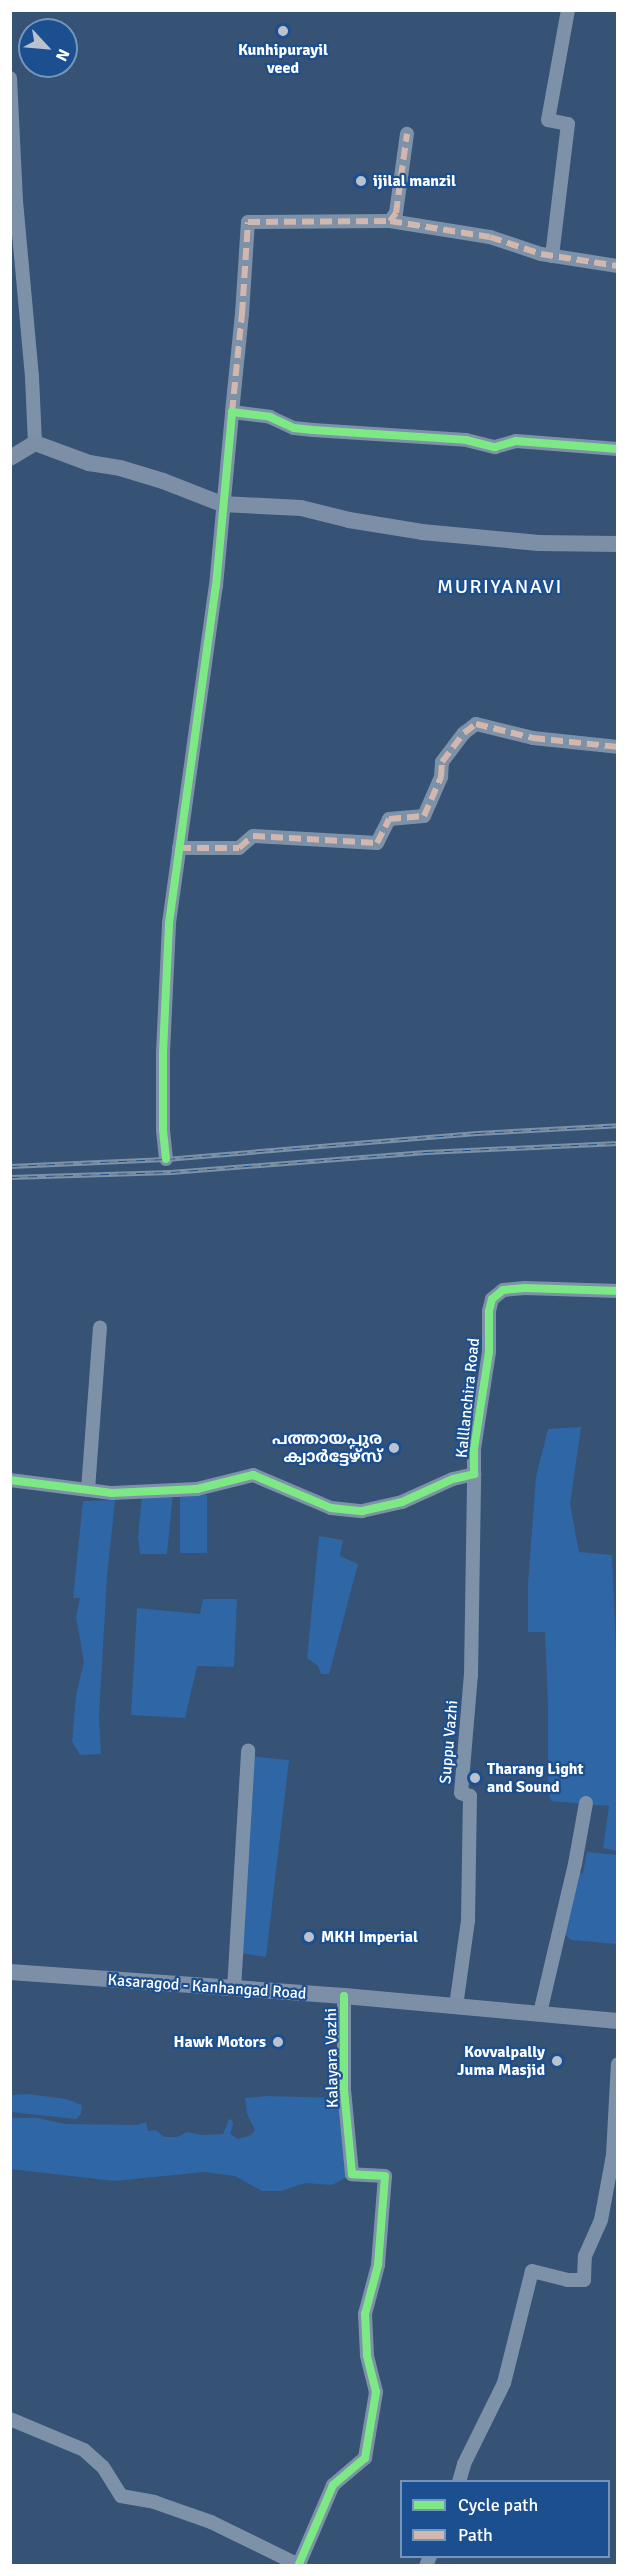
<!DOCTYPE html>
<html>
<head>
<meta charset="utf-8">
<style>
	body { margin:0 }
	#map { position:relative; width:628px; height:2576px; overflow:hidden; background:#365274; font-family:Signika,"Noto Sans Malayalam",sans-serif }
	div>[style] { position:absolute }
	[style*='--x'] { left:calc(var(--x)*1px); top:calc(var(--y)*1px); width:calc(var(--w)*1px); rotate:calc(var(--a)*1deg) }
	.green>* { inset:0; background:#2f66a5; transform-origin:0 0 }
	.minor>* { height:14px; margin:-7px; padding:0 7px; transform-origin:7px; border-radius:7px; background:#7d92a8 }
	.major>* { height:16px; margin:-8px; padding:0 8px; transform-origin:8px; border-radius:8px; background:#7d8ea7 }
	.rail>* { height:5px; margin-top:-2.5px; transform-origin:0; background:repeating-linear-gradient(90deg,#1b4f8f 0 9px,#7e92a7 0 18px); box-sizing:border-box; border-block:2px solid #7e92a7 }
	.quiet>* { height:6px; margin-top:-3px; transform-origin:0; background:repeating-linear-gradient(90deg,#d1b7ad 0 12px,transparent 0 18px) }
	.cycleway>* { height:8px; margin:-4px; padding:0 4px; transform-origin:4px; border-radius:4px; background:#7ce984 }
	.dots>* { width:16px; height:16px; translate:-50% -50%; box-sizing:border-box; border:3px solid #1b4f8f; border-radius:50% }
	span { translate:-50% -50%; white-space:nowrap; text-align:center; line-height:1.15; -webkit-text-stroke:4.5px #1b4f8f; paint-order:stroke }
	.poi-label { font-size:16px; color:#fff; font-weight:700 }
	.left { translate:0 -50%; text-align:left }
	.right { translate:-100% -50%; text-align:right }
	.street-label { font-size:16px; color:#fff }
	.quarter-label { font-size:20px; color:#fff; letter-spacing:1.5px }
	.frame { position:absolute; inset:0; border:12px solid #fff; pointer-events:none }
	.legend { position:absolute; left:400px; top:2480px; width:210px; height:78px; box-sizing:border-box; background:#1b4f8f; border:2px solid #7695bc; margin:0; padding:8px 10px; list-style:none; font-size:18px; color:#fff }
	.legend li { display:flex; align-items:center; gap:12px; height:30px }
	.legend b { width:30px; border:2px solid #7695bc }
	.north { position:absolute; left:18px; top:18px; width:60px; height:60px; box-sizing:border-box; background:#1b4f8f; border:2px solid #7695bc; border-radius:50%; rotate:116deg; font-size:16px; font-weight:700; line-height:24px; text-align:center; color:#fff }
	.north::after { content:''; display:block; margin:auto; width:21px; height:27px; background:#b9c2ce; clip-path:polygon(50% 0,100% 100%,50% 72%,0 100%) }
</style>
</head>
<body>
<div id="map">
	<div class="green">
		<div style="clip-path:polygon(581px 1427px,570px 1504px,579px 1552px,612px 1555px,618px 1696px,617px 1851px,603px 1848px,609px 1806px,551px 1801px,548px 1787px,548px 1706px,545px 1632px,528px 1632px,528px 1584px,536px 1477px,548px 1429px)"></div>
		<div style="clip-path:polygon(173px 1494px,167px 1554px,140px 1554px,138px 1537px,142px 1496px)"></div>
		<div style="left:180px;top:1495px;width:27px;height:58px"></div>
		<div style="clip-path:polygon(115px 1500px,107px 1577px,99px 1716px,101px 1754px,80px 1755px,72px 1742px,76px 1695px,84px 1662px,76px 1617px,80px 1598px,73px 1598px,83px 1501px)"></div>
		<div style="clip-path:polygon(319px 1536px,343px 1540px,340px 1556px,358px 1564px,329px 1674px,321px 1674px,318px 1666px,307px 1658px)"></div>
		<div style="clip-path:polygon(203px 1599px,237px 1599px,234px 1667px,197px 1666px,185px 1718px,131px 1715px,137px 1608px,200px 1614px)"></div>
		<div style="clip-path:polygon(250px 1756px,289px 1760px,266px 1957px,239px 1953px)"></div>
		<div style="clip-path:polygon(587px 1852px,617px 1855px,617px 1944px,571px 1940px,562px 1932px,576px 1874px,583px 1873px)"></div>
		<div style="clip-path:polygon(28px 2094px,66px 2099px,82px 2105px,81px 2114px,76px 2119px,11px 2112px,11px 2095px)"></div>
		<div style="clip-path:polygon(267px 2096px,340px 2098px,347px 2177px,332px 2185px,305px 2183px,281px 2191px,262px 2191px,235px 2176px,204px 2172px,114px 2181px,11px 2169px,10px 2118px,38px 2118px,65px 2124px,137px 2125px,146px 2122px,148px 2131px,156px 2130px,164px 2137px,177px 2137px,187px 2132px,203px 2135px,223px 2134px,229px 2119px,232px 2120px,233px 2125px,230px 2134px,238px 2139px,251px 2135px,255px 2130px,247px 2114px,245px 2098px)"></div>
	</div>
	<div class="minor">
		<div style="--x:10;--y:78;--w:123;--a:87.2"></div>
		<div style="--x:16;--y:201;--w:177;--a:84.8"></div>
		<div style="--x:32;--y:377;--w:66;--a:87.4"></div>
		<div style="--x:390;--y:221;--w:101;--a:9.1"></div>
		<div style="--x:490;--y:237;--w:54;--a:18.4"></div>
		<div style="--x:541;--y:254;--w:78;--a:8.9"></div>
		<div style="--x:552;--y:256;--w:133;--a:-83.1"></div>
		<div style="--x:568;--y:124;--w:20;--a:-169"></div>
		<div style="--x:548;--y:120;--w:112;--a:-79.7"></div>
		<div style="--x:232;--y:412;--w:99;--a:-84.2"></div>
		<div style="--x:242;--y:314;--w:92;--a:-86.3"></div>
		<div style="--x:248;--y:222;--w:142;--a:-0.4"></div>
		<div style="--x:390;--y:221;--w:10;--a:-53"></div>
		<div style="--x:396;--y:213;--w:80;--a:-82.1"></div>
		<div style="--x:179;--y:848;--w:60;--a:0"></div>
		<div style="--x:239;--y:848;--w:18;--a:-41"></div>
		<div style="--x:253;--y:836;--w:124;--a:3.2"></div>
		<div style="--x:377;--y:843;--w:27;--a:-63"></div>
		<div style="--x:389;--y:819;--w:35;--a:-5"></div>
		<div style="--x:424;--y:816;--w:43;--a:-66.4"></div>
		<div style="--x:441;--y:777;--w:15;--a:-86"></div>
		<div style="--x:442;--y:762;--w:36;--a:-53"></div>
		<div style="--x:464;--y:733;--w:15;--a:-37"></div>
		<div style="--x:476;--y:724;--w:59;--a:13.8"></div>
		<div style="--x:533;--y:738;--w:85;--a:6"></div>
		<div style="--x:166;--y:1159;--w:29;--a:-96"></div>
		<div style="--x:163;--y:1130;--w:78;--a:-90"></div>
		<div style="--x:163;--y:1052;--w:129;--a:-87.3"></div>
		<div style="--x:169;--y:923;--w:340;--a:-82.1"></div>
		<div style="--x:216;--y:586;--w:175;--a:-84.7"></div>
		<div style="--x:232;--y:412;--w:38;--a:7"></div>
		<div style="--x:270;--y:417;--w:26;--a:25"></div>
		<div style="--x:294;--y:428;--w:19;--a:6"></div>
		<div style="--x:313;--y:430;--w:153;--a:3.7"></div>
		<div style="--x:466;--y:440;--w:30;--a:14"></div>
		<div style="--x:495;--y:447;--w:22;--a:-16"></div>
		<div style="--x:516;--y:441;--w:102;--a:4.5"></div>
		<div style="--x:10;--y:1480;--w:103;--a:7.3"></div>
		<div style="--x:112;--y:1493;--w:85;--a:-2.7"></div>
		<div style="--x:197;--y:1489;--w:58;--a:-14"></div>
		<div style="--x:253;--y:1475;--w:85;--a:22.9"></div>
		<div style="--x:331;--y:1508;--w:31;--a:6"></div>
		<div style="--x:362;--y:1511;--w:41;--a:-12.7"></div>
		<div style="--x:402;--y:1502;--w:56;--a:-24.3"></div>
		<div style="--x:453;--y:1479;--w:22;--a:-13"></div>
		<div style="--x:474;--y:1474;--w:25;--a:-90"></div>
		<div style="--x:474;--y:1449;--w:98;--a:-81.2"></div>
		<div style="--x:489;--y:1352;--w:41;--a:-90"></div>
		<div style="--x:489;--y:1311;--w:12;--a:-76"></div>
		<div style="--x:492;--y:1299;--w:14;--a:-39"></div>
		<div style="--x:503;--y:1290;--w:22;--a:-5"></div>
		<div style="--x:525;--y:1288;--w:93;--a:1.8"></div>
		<div style="--x:88;--y:1490;--w:163;--a:-85.8"></div>
		<div style="--x:234;--y:1989;--w:239;--a:-86.6"></div>
		<div style="--x:456;--y:2006;--w:86;--a:-82"></div>
		<div style="--x:468;--y:1921;--w:125;--a:-89.1"></div>
		<div style="--x:470;--y:1796;--w:9;--a:-162"></div>
		<div style="--x:461;--y:1793;--w:118;--a:-85.2"></div>
		<div style="--x:471;--y:1675;--w:201;--a:-89.1"></div>
		<div style="--x:540;--y:2013;--w:153;--a:-76.8"></div>
		<div style="--x:575;--y:1864;--w:62;--a:-79.8"></div>
		<div style="--x:10;--y:2419;--w:80;--a:22.7"></div>
		<div style="--x:84;--y:2450;--w:25;--a:42"></div>
		<div style="--x:103;--y:2467;--w:34;--a:58"></div>
		<div style="--x:121;--y:2496;--w:34;--a:10"></div>
		<div style="--x:154;--y:2502;--w:60;--a:19.3"></div>
		<div style="--x:211;--y:2522;--w:100;--a:26.1"></div>
		<div style="--x:459;--y:2482;--w:19;--a:-74"></div>
		<div style="--x:464;--y:2464;--w:90;--a:-63.7"></div>
		<div style="--x:504;--y:2383;--w:115;--a:-76"></div>
		<div style="--x:532;--y:2271;--w:36;--a:14"></div>
		<div style="--x:567;--y:2280;--w:17;--a:0"></div>
		<div style="--x:584;--y:2280;--w:24;--a:-88"></div>
		<div style="--x:585;--y:2256;--w:39;--a:-66"></div>
		<div style="--x:601;--y:2220;--w:66;--a:-79.5"></div>
		<div style="--x:613;--y:2155;--w:91;--a:-86.9"></div>
		<div style="--x:299;--y:2564;--w:86;--a:-66.7"></div>
		<div style="--x:333;--y:2485;--w:42;--a:-40.2"></div>
		<div style="--x:365;--y:2458;--w:67;--a:-80.5"></div>
		<div style="--x:376;--y:2392;--w:38;--a:-104"></div>
		<div style="--x:367;--y:2355;--w:41;--a:-92.8"></div>
		<div style="--x:365;--y:2314;--w:51;--a:-75.1"></div>
		<div style="--x:378;--y:2265;--w:89;--a:-85.5"></div>
		<div style="--x:385;--y:2176;--w:33;--a:-177"></div>
		<div style="--x:352;--y:2174;--w:85;--a:-95.4"></div>
		<div style="--x:344;--y:2089;--w:93;--a:-90"></div>
		<div style="--x:426;--y:2566;--w:11;--a:-68"></div>
	</div>
	<div class="major">
		<div style="--x:10;--y:458;--w:29;--a:-31"></div>
		<div style="--x:35;--y:443;--w:58;--a:20.3"></div>
		<div style="--x:89;--y:463;--w:31;--a:9"></div>
		<div style="--x:120;--y:468;--w:45;--a:16.8"></div>
		<div style="--x:163;--y:481;--w:63;--a:21.3"></div>
		<div style="--x:222;--y:504;--w:79;--a:2.9"></div>
		<div style="--x:301;--y:508;--w:49;--a:14"></div>
		<div style="--x:349;--y:520;--w:74;--a:9.3"></div>
		<div style="--x:422;--y:532;--w:117;--a:5.4"></div>
		<div style="--x:538;--y:543;--w:80;--a:0.7"></div>
		<div style="--x:10;--y:1972;--w:335;--a:4.1"></div>
		<div style="--x:344;--y:1996;--w:275;--a:5.2"></div>
	</div>
	<div class="rail">
		<div style="--x:10;--y:1166;--w:156;--a:-2.6"></div>
		<div style="--x:166;--y:1159;--w:312;--a:-4.8"></div>
		<div style="--x:477;--y:1133;--w:141;--a:-3.2"></div>
		<div style="--x:10;--y:1177;--w:161;--a:-1.8"></div>
		<div style="--x:171;--y:1172;--w:256;--a:-4.5"></div>
		<div style="--x:426;--y:1152;--w:192;--a:-2.7"></div>
	</div>
	<div class="quiet">
		<div style="--x:390;--y:221;--w:101;--a:9.1"></div>
		<div style="--x:490;--y:237;--w:54;--a:18.4"></div>
		<div style="--x:541;--y:254;--w:78;--a:8.9"></div>
		<div style="--x:232;--y:412;--w:99;--a:-84.2"></div>
		<div style="--x:242;--y:314;--w:92;--a:-86.3"></div>
		<div style="--x:248;--y:222;--w:142;--a:-0.4"></div>
		<div style="--x:390;--y:221;--w:10;--a:-53"></div>
		<div style="--x:396;--y:213;--w:80;--a:-82.1"></div>
		<div style="--x:179;--y:848;--w:60;--a:0"></div>
		<div style="--x:239;--y:848;--w:18;--a:-41"></div>
		<div style="--x:253;--y:836;--w:124;--a:3.2"></div>
		<div style="--x:377;--y:843;--w:27;--a:-63"></div>
		<div style="--x:389;--y:819;--w:35;--a:-5"></div>
		<div style="--x:424;--y:816;--w:43;--a:-66.4"></div>
		<div style="--x:441;--y:777;--w:15;--a:-86"></div>
		<div style="--x:442;--y:762;--w:36;--a:-53"></div>
		<div style="--x:464;--y:733;--w:15;--a:-37"></div>
		<div style="--x:476;--y:724;--w:59;--a:13.8"></div>
		<div style="--x:533;--y:738;--w:85;--a:6"></div>
	</div>
	<div class="cycleway">
		<div style="--x:166;--y:1159;--w:29;--a:-96"></div>
		<div style="--x:163;--y:1130;--w:78;--a:-90"></div>
		<div style="--x:163;--y:1052;--w:129;--a:-87.3"></div>
		<div style="--x:169;--y:923;--w:340;--a:-82.1"></div>
		<div style="--x:216;--y:586;--w:175;--a:-84.7"></div>
		<div style="--x:232;--y:412;--w:38;--a:7"></div>
		<div style="--x:270;--y:417;--w:26;--a:25"></div>
		<div style="--x:294;--y:428;--w:19;--a:6"></div>
		<div style="--x:313;--y:430;--w:153;--a:3.7"></div>
		<div style="--x:466;--y:440;--w:30;--a:14"></div>
		<div style="--x:495;--y:447;--w:22;--a:-16"></div>
		<div style="--x:516;--y:441;--w:102;--a:4.5"></div>
		<div style="--x:10;--y:1480;--w:103;--a:7.3"></div>
		<div style="--x:112;--y:1493;--w:85;--a:-2.7"></div>
		<div style="--x:197;--y:1489;--w:58;--a:-14"></div>
		<div style="--x:253;--y:1475;--w:85;--a:22.9"></div>
		<div style="--x:331;--y:1508;--w:31;--a:6"></div>
		<div style="--x:362;--y:1511;--w:41;--a:-12.7"></div>
		<div style="--x:402;--y:1502;--w:56;--a:-24.3"></div>
		<div style="--x:453;--y:1479;--w:22;--a:-13"></div>
		<div style="--x:474;--y:1474;--w:25;--a:-90"></div>
		<div style="--x:474;--y:1449;--w:98;--a:-81.2"></div>
		<div style="--x:489;--y:1352;--w:41;--a:-90"></div>
		<div style="--x:489;--y:1311;--w:12;--a:-76"></div>
		<div style="--x:492;--y:1299;--w:14;--a:-39"></div>
		<div style="--x:503;--y:1290;--w:22;--a:-5"></div>
		<div style="--x:525;--y:1288;--w:93;--a:1.8"></div>
		<div style="--x:299;--y:2564;--w:86;--a:-66.7"></div>
		<div style="--x:333;--y:2485;--w:42;--a:-40.2"></div>
		<div style="--x:365;--y:2458;--w:67;--a:-80.5"></div>
		<div style="--x:376;--y:2392;--w:38;--a:-104"></div>
		<div style="--x:367;--y:2355;--w:41;--a:-92.8"></div>
		<div style="--x:365;--y:2314;--w:51;--a:-75.1"></div>
		<div style="--x:378;--y:2265;--w:89;--a:-85.5"></div>
		<div style="--x:385;--y:2176;--w:33;--a:-177"></div>
		<div style="--x:352;--y:2174;--w:85;--a:-95.4"></div>
		<div style="--x:344;--y:2089;--w:93;--a:-90"></div>
	</div>
	<div class="dots">
		<div style="left:283px;top:31px;background:#b9c2ce"></div>
		<div style="left:361px;top:181px;background:#b9c2ce"></div>
		<div style="left:394px;top:1448px;background:#b9c2ce"></div>
		<div style="left:475px;top:1778px;background:#b9c2ce"></div>
		<div style="left:309px;top:1937px;background:#b9c2ce"></div>
		<div style="left:278px;top:2042px;background:#b9c2ce"></div>
		<div style="left:557px;top:2061px;background:#b9c2ce"></div>
	</div>
	<div class="poi-label">
		<span style="left:283px;top:59px">Kunhipurayil<br>veed</span>
		<span class="left" style="left:373px;top:181px">ijilal manzil</span>
		<span class="right" style="left:382px;top:1448px">പത്തായപ്പുര<br>ക്വാർട്ടേഴ്സ്</span>
		<span class="left" style="left:487px;top:1778px">Tharang Light<br>and Sound</span>
		<span class="left" style="left:321px;top:1937px">MKH Imperial</span>
		<span class="right" style="left:266px;top:2042px">Hawk Motors</span>
		<span class="right" style="left:545px;top:2061px">Kovvalpally<br>Juma Masjid</span>
	</div>
	<div class="street-label">
		<span style="left:468px;top:1398px;rotate:-84deg">Kalllanchira Road</span>
		<span style="left:449px;top:1742px;rotate:-85deg">Suppu Vazhi</span>
		<span style="left:207px;top:1987px;rotate:4deg">Kasaragod - Kanhangad Road</span>
		<span style="left:332px;top:2058px;rotate:-91deg">Kalayara Vazhi</span>
	</div>
	<div class="quarter-label">
		<span style="left:500px;top:586px">MURIYANAVI</span>
	</div>
	<div class="frame"></div>
	<ul class="legend">
	<li><b style="height:8px;background:#7ce984"></b>Cycle path</li>
	<li><b style="height:8px;background:#d1b7ad"></b>Path</li>
	</ul>
	<div class="north">N</div>
</div>
</body>
</html>
